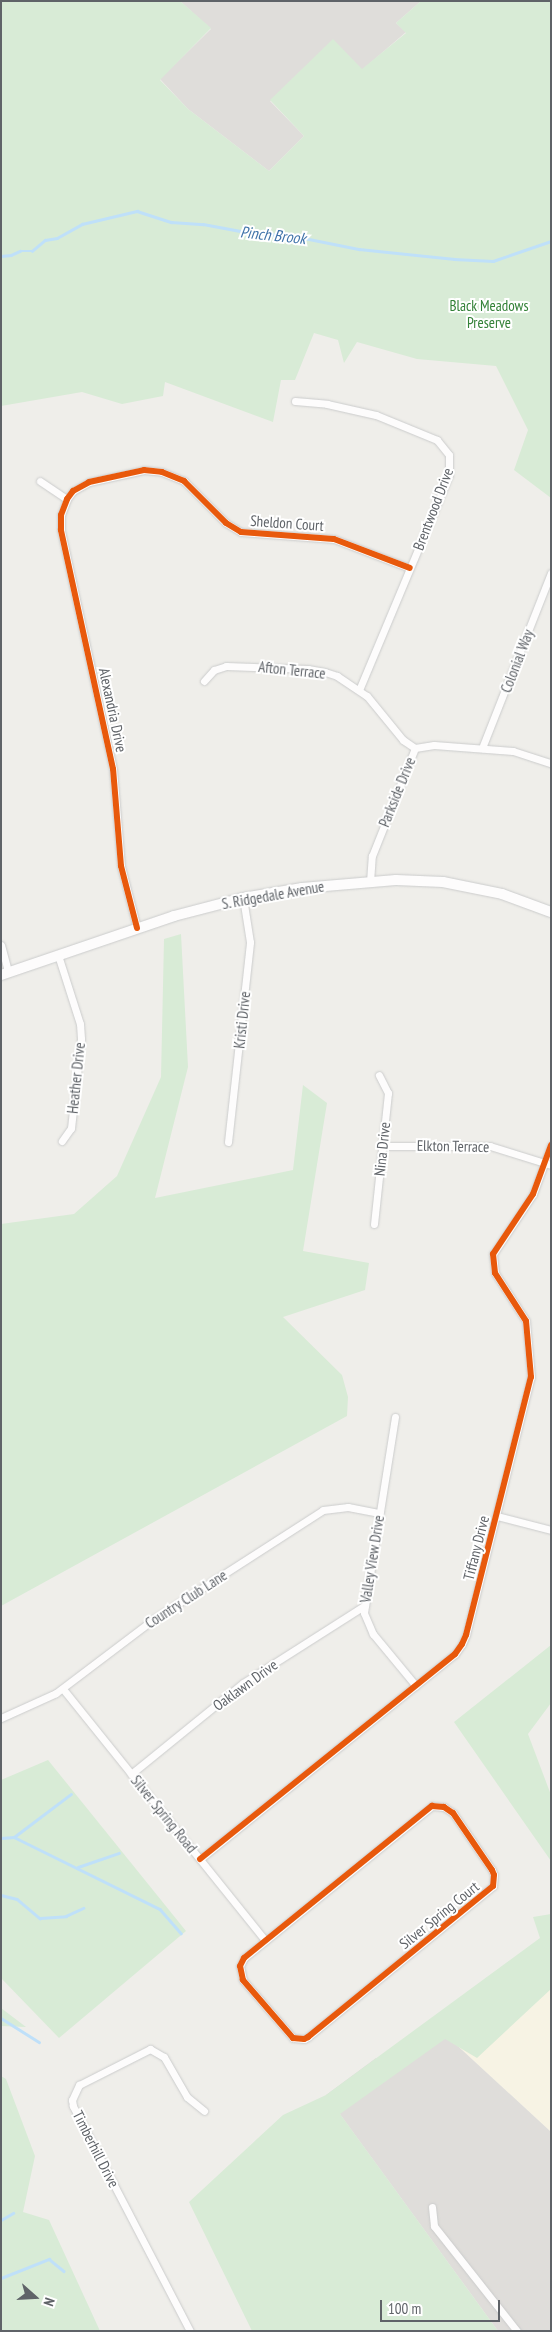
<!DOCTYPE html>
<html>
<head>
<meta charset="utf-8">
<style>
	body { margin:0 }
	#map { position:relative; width:552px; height:2332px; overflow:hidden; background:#efeeea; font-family:"PT Sans Narrow",sans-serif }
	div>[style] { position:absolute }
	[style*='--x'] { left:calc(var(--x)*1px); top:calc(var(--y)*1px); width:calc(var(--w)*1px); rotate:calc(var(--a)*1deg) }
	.commercial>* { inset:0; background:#f7f3e4 }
	.industrial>* { inset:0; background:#dfddda }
	.green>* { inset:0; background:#d8ebd6 }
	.stream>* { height:2.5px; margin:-1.25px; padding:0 1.25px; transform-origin:1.25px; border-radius:1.25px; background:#bfe0f9 }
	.roads { filter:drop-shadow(0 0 1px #cbcccc) drop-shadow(0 0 1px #cbcccc) }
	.street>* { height:7px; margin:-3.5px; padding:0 3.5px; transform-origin:3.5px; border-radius:3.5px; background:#fdfcfc }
	.secondary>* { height:10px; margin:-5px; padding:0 5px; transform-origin:5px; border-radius:5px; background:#fdfcfc }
	.cycleway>* { height:6px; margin:-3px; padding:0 3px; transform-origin:3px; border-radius:3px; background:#e8590c }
	span { translate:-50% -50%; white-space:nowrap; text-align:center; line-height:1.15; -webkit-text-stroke:4px #fff; paint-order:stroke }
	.park-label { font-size:15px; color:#348238 }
	.street-label { font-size:15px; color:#5f6368 }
	.water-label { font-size:16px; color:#4174aa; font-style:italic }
	.frame { position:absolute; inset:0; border:2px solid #5f6368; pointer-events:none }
	.north { position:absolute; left:10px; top:2272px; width:50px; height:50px; -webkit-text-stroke:4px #fff; paint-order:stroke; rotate:109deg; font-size:14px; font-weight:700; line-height:20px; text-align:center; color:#5f6368 }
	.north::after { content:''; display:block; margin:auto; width:18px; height:22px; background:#5f6368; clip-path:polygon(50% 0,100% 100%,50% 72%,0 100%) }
	.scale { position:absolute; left:380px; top:2300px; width:120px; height:22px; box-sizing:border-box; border:2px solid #5f6368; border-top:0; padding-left:6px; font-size:15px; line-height:18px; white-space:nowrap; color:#5f6368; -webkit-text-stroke:4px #fff; paint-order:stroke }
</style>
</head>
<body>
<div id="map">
	<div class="commercial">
		<div style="clip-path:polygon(551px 1937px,551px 2132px,436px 2026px)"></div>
	</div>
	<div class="industrial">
		<div style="clip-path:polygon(180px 1px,421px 1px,396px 23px,406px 32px,362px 70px,270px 101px,304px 136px,269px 171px,188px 109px,160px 79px,211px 29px)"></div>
		<div style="clip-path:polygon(436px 2026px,551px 2132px,551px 2331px,498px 2331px,326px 2095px,376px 2058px,385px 2068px)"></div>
	</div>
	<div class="green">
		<div style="clip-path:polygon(1px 1px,180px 1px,211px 28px,160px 80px,188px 109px,269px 171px,304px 136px,270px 100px,333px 39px,362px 69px,406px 33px,396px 23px,421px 1px,551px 1px,551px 498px,514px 470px,528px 430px,496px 366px,417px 359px,357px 342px,344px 363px,338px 340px,314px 333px,295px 380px,281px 380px,273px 422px,165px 382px,163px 396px,122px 404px,82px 392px,1px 406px)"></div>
		<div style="clip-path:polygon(181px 934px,188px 1067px,155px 1198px,293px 1170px,303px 1085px,327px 1103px,303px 1251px,369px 1263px,365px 1290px,283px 1317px,342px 1375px,348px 1397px,347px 1416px,1px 1606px,1px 1224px,74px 1214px,117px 1176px,161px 1077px,164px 939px)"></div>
		<div style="clip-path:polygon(551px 1645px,551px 1703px,528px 1734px,551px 1795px,551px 1861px,454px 1722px)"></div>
		<div style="clip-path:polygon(48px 1760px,186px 1931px,59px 2038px,1px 1978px,1px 1780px)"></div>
		<div style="clip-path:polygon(551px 1914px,551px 1989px,477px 2058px,445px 2039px,340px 2114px,498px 2331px,252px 2331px,189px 2202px,283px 2115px,326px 2095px,540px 1938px,533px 1917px)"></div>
		<div style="clip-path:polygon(1px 2008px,26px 2027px,1px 2026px)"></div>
		<div style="clip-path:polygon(1px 2076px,6px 2079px,35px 2156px,23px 2212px,49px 2220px,100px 2331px,1px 2331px)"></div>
	</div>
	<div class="stream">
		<div style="--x:1;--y:256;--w:10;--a:-6"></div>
		<div style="--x:11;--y:255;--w:10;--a:-24"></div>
		<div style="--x:20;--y:251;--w:12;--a:0"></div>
		<div style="--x:32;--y:251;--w:17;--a:-40"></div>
		<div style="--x:45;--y:240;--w:12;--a:-9"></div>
		<div style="--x:57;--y:238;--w:29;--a:-29"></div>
		<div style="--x:82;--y:224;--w:57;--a:-13.3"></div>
		<div style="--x:137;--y:211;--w:36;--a:18"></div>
		<div style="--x:171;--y:222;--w:32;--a:4"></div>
		<div style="--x:203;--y:224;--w:65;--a:10.6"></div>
		<div style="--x:267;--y:236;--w:12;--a:-14"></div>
		<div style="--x:279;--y:233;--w:82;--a:11.3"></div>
		<div style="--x:359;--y:249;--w:96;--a:6"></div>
		<div style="--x:454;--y:259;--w:39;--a:3"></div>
		<div style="--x:493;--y:261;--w:61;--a:-19"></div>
		<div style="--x:14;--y:1837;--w:71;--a:-37"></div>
		<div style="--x:1;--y:1838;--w:13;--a:-4"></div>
		<div style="--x:14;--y:1837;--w:163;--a:26.3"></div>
		<div style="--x:160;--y:1909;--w:32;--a:49"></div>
		<div style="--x:78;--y:1867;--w:43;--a:-18.9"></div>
		<div style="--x:1;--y:1895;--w:16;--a:14"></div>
		<div style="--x:17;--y:1899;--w:30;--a:40"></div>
		<div style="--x:40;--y:1918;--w:26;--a:-4"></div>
		<div style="--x:66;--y:1916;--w:19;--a:-25"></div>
		<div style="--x:1;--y:2018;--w:45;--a:32.3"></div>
		<div style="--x:1;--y:2220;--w:14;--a:-30"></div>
		<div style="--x:1;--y:2278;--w:52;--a:-21.6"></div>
		<div style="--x:49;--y:2259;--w:19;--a:39"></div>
	</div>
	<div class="roads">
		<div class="street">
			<div style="--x:295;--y:401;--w:32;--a:5"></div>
			<div style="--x:327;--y:404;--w:50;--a:12.7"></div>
			<div style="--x:376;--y:415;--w:66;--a:22.3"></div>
			<div style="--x:437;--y:440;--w:19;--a:51"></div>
			<div style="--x:449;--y:455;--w:20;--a:90"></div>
			<div style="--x:449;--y:475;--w:233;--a:112.7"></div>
			<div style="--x:40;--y:481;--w:32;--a:34"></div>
			<div style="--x:204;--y:681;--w:15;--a:-48"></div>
			<div style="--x:214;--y:670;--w:13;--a:-18"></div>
			<div style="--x:226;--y:666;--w:82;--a:2.1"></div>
			<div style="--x:308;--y:669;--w:17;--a:10"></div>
			<div style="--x:325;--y:672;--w:13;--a:18"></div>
			<div style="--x:337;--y:676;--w:36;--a:34"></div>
			<div style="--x:367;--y:696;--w:57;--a:50.7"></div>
			<div style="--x:403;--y:740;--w:14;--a:34"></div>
			<div style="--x:482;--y:748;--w:188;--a:-68.5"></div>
			<div style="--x:370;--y:882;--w:26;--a:-86"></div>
			<div style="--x:372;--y:856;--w:116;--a:-68.3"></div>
			<div style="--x:415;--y:748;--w:19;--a:-9"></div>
			<div style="--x:434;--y:745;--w:79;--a:4.3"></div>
			<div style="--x:513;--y:751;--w:40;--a:18"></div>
			<div style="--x:137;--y:928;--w:64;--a:-104.5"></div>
			<div style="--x:121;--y:866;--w:97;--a:-94.7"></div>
			<div style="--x:113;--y:769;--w:245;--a:-102.3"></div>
			<div style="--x:61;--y:530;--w:15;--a:-90"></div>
			<div style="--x:61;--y:515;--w:17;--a:-69"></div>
			<div style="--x:67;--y:499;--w:10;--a:-53"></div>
			<div style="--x:73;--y:491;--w:18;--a:-29"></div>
			<div style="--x:89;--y:482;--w:56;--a:-12.3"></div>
			<div style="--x:144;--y:470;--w:18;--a:6"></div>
			<div style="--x:162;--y:472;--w:24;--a:22"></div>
			<div style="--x:184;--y:481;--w:59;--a:45"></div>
			<div style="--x:226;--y:523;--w:17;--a:31"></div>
			<div style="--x:241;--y:532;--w:93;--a:4.3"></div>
			<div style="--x:334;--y:539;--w:81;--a:20.9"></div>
			<div style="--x:1;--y:945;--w:28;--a:75"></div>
			<div style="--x:58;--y:955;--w:72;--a:72.3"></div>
			<div style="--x:80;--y:1024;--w:15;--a:86"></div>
			<div style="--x:81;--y:1039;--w:90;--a:96.4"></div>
			<div style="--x:71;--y:1128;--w:16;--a:125"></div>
			<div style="--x:228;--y:1142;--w:201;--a:-83.7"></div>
			<div style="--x:250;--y:942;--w:45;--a:-99"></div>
			<div style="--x:382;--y:1146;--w:108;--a:0"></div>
			<div style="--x:490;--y:1146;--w:64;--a:17.3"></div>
			<div style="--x:374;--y:1224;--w:132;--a:-83.9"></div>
			<div style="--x:388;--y:1093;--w:20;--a:-117"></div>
			<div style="--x:395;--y:1417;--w:198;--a:99"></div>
			<div style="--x:364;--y:1613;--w:23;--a:67"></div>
			<div style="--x:373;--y:1634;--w:67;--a:50.4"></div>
			<div style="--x:497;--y:1516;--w:56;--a:14.5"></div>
			<div style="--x:63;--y:1689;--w:322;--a:51.2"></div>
			<div style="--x:1;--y:1718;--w:60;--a:-24.4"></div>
			<div style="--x:56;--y:1693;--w:123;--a:-37.1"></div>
			<div style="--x:154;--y:1619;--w:201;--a:-32.8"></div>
			<div style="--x:323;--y:1510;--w:25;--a:-7"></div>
			<div style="--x:348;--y:1507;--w:32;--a:11"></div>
			<div style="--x:131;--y:1774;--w:144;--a:-39.1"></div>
			<div style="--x:243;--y:1683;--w:143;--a:-32.5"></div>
			<div style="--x:432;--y:1806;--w:12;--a:5"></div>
			<div style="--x:444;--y:1807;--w:11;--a:34"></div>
			<div style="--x:453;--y:1813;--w:69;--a:55.6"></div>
			<div style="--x:492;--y:1870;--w:5;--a:68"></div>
			<div style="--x:494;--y:1875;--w:11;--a:95"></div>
			<div style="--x:493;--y:1886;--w:239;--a:140.8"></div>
			<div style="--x:308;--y:2037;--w:4;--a:153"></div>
			<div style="--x:304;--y:2039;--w:11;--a:-175"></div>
			<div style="--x:293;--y:2038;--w:77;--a:-130.8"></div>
			<div style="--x:243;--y:1980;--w:14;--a:-102"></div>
			<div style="--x:240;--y:1966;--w:9;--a:-63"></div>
			<div style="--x:244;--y:1958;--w:242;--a:-39"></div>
			<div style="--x:200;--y:1859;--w:327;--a:-38.8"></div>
			<div style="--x:455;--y:1654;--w:12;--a:-55"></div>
			<div style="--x:462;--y:1644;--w:10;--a:-66"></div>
			<div style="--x:466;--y:1635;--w:266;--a:-75.9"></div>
			<div style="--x:531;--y:1377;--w:56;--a:-95.1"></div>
			<div style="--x:526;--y:1321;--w:57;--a:-122.9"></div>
			<div style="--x:495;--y:1273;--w:19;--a:-96"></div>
			<div style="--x:493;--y:1254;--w:72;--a:-56.3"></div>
			<div style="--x:533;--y:1194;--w:52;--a:-69.8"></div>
			<div style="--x:432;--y:2207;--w:19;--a:84"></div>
			<div style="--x:434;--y:2226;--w:134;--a:51.7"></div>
			<div style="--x:190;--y:2331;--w:254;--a:-117.5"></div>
			<div style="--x:73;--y:2106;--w:6;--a:-99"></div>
			<div style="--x:72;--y:2100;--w:17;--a:-65"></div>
			<div style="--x:79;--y:2085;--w:80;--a:-26.9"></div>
			<div style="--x:150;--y:2049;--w:16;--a:30"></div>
			<div style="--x:164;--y:2057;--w:46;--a:60.1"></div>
			<div style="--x:187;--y:2097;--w:22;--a:39"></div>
		</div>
		<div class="secondary">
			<div style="--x:1;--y:975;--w:183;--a:-18.8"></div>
			<div style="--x:174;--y:916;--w:71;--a:-14.6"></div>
			<div style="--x:243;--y:898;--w:60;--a:-9.6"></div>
			<div style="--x:302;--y:888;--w:94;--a:-4.9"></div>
			<div style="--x:396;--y:880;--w:47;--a:2.4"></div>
			<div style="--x:443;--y:882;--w:60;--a:11.5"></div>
			<div style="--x:502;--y:894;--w:52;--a:20.2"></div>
		</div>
	</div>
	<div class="cycleway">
		<div style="--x:137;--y:928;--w:64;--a:-104.5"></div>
		<div style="--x:121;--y:866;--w:97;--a:-94.7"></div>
		<div style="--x:113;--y:769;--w:245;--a:-102.3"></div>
		<div style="--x:61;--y:530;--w:15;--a:-90"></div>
		<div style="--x:61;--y:515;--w:17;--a:-69"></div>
		<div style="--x:67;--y:499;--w:10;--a:-53"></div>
		<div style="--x:73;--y:491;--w:18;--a:-29"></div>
		<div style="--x:89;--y:482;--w:56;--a:-12.3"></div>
		<div style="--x:144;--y:470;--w:18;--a:6"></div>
		<div style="--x:162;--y:472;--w:24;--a:22"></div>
		<div style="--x:184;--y:481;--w:59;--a:45"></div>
		<div style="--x:226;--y:523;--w:17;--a:31"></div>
		<div style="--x:241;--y:532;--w:93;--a:4.3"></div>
		<div style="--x:334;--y:539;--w:81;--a:20.9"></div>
		<div style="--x:432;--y:1806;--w:12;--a:5"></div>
		<div style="--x:444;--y:1807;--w:11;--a:34"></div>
		<div style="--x:453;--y:1813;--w:69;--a:55.6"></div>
		<div style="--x:492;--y:1870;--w:5;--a:68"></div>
		<div style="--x:494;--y:1875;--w:11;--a:95"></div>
		<div style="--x:493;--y:1886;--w:239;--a:140.8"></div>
		<div style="--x:308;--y:2037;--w:4;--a:153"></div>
		<div style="--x:304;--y:2039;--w:11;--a:-175"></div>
		<div style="--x:293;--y:2038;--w:77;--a:-130.8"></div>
		<div style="--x:243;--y:1980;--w:14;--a:-102"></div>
		<div style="--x:240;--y:1966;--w:9;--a:-63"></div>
		<div style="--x:244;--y:1958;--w:242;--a:-39"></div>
		<div style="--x:200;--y:1859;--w:327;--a:-38.8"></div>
		<div style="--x:455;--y:1654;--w:12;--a:-55"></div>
		<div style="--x:462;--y:1644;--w:10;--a:-66"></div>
		<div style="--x:466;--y:1635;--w:266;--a:-75.9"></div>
		<div style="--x:531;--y:1377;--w:56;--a:-95.1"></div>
		<div style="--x:526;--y:1321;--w:57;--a:-122.9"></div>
		<div style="--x:495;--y:1273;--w:19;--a:-96"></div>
		<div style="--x:493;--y:1254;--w:72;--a:-56.3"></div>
		<div style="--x:533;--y:1194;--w:52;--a:-69.8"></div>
	</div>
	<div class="park-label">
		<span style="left:489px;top:314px">Black Meadows<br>Preserve</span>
	</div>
	<div class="street-label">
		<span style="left:433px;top:509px;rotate:-69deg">Brentwood Drive</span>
		<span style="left:287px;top:523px;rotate:4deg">Sheldon Court</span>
		<span style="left:517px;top:661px;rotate:-69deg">Colonial Way</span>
		<span style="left:292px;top:670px;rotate:6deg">Afton Terrace</span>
		<span style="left:113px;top:710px;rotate:78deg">Alexandria Drive</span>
		<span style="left:397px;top:792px;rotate:-68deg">Parkside Drive</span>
		<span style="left:273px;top:895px;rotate:-10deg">S. Ridgedale Avenue</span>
		<span style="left:242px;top:1020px;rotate:-84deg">Kristi Drive</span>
		<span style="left:76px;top:1078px;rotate:-84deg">Heather Drive</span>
		<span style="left:453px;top:1146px;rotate:1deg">Elkton Terrace</span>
		<span style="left:382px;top:1149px;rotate:-84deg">Nina Drive</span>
		<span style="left:476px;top:1548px;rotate:-76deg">Tiffany Drive</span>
		<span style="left:372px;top:1559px;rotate:-81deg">Valley View Drive</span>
		<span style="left:186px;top:1599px;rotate:-33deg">Country Club Lane</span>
		<span style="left:245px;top:1685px;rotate:-36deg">Oaklawn Drive</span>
		<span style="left:164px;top:1814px;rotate:51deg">Silver Spring Road</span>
		<span style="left:439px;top:1915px;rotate:-39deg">Silver Spring Court</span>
		<span style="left:96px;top:2149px;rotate:63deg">Timberhill Drive</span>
	</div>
	<div class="water-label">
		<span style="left:273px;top:235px;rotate:6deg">Pinch Brook</span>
	</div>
	<div class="frame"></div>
	<div class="north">N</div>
	<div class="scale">100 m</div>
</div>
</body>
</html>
